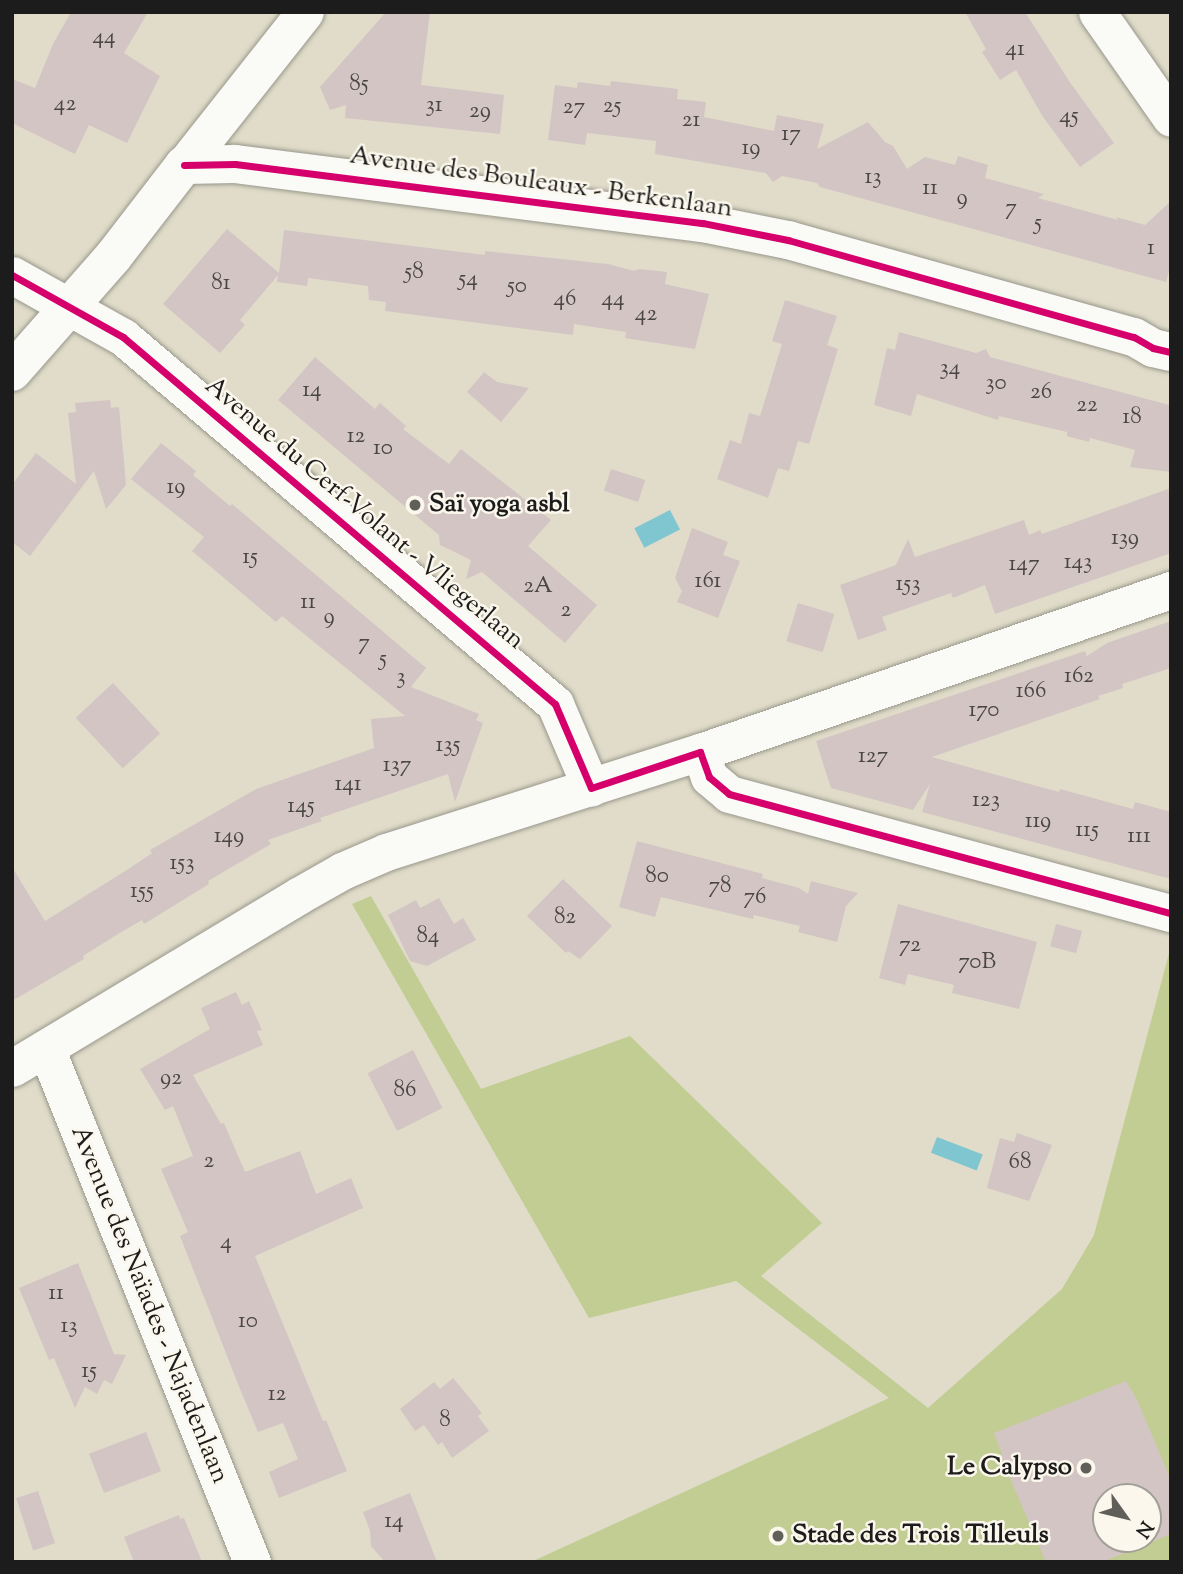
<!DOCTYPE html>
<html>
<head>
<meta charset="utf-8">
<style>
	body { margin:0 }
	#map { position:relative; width:1183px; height:1574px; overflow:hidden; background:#e0dcc9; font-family:"Sorts Mill Goudy",serif }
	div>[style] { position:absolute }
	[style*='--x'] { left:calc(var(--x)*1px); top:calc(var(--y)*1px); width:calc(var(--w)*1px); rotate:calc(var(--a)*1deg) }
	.green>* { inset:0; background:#c1cd93 }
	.water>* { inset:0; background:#7fc6d1; transform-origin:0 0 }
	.building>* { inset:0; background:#d4c5c5; transform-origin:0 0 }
	.roads { filter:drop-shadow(0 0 2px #99978c) drop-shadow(0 0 2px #99978c) }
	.minor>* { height:37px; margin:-18.5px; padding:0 18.5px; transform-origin:18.5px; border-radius:18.5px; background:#fafaf7 }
	.tertiary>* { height:38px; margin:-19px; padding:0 19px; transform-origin:19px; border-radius:19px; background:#fafaf7 }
	.cycleway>* { height:7px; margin:-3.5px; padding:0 3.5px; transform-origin:3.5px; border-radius:3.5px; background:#d6006c }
	.dots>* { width:19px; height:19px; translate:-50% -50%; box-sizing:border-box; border:4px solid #fbf7ec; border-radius:50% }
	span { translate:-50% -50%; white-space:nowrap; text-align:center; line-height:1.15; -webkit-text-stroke:5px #fbf7ec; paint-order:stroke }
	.number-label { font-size:23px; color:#4a4646 }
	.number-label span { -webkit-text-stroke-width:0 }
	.street-label { font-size:26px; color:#1c1c1c }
	.poi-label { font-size:26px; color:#1c1c1c; font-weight:700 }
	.left { translate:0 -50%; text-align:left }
	.right { translate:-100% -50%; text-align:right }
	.frame { position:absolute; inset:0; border:14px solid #1c1c1c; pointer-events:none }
	.north { position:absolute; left:1092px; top:1483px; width:70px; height:70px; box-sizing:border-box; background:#fbf7ec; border:2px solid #a29f99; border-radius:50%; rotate:124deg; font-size:19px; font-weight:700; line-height:28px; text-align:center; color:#1c1c1c }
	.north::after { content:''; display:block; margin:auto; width:24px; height:32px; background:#615f59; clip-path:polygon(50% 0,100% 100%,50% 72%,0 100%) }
</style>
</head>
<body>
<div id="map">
	<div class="green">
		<div style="clip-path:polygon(evenodd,371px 896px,481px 1089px,630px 1036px,822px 1223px,761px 1276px,928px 1408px,1062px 1289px,1094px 1235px,1171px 946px,1171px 1562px,531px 1562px,889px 1398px,736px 1281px,589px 1318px,352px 904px,371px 896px,1106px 1497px,1148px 1497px,1148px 1539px,1106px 1539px,1106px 1497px)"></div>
	</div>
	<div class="water">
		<div style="left:670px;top:510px;width:22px;height:40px;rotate:63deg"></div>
		<div style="left:937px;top:1137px;width:49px;height:17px;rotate:21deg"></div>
	</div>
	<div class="building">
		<div style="clip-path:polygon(71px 12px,148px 12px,124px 53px,160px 76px,127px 143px,89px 125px,75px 154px,12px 123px,12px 79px,35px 88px,53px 44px)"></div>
		<div style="clip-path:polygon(386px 12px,430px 12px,421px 85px,504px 95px,500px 134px,345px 118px,346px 105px,330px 110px,320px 87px)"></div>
		<div style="clip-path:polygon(965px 12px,1025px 12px,1069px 81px,1114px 143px,1080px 167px,1043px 117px,1016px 70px,1000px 80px,982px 52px,986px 49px)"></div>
		<div style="clip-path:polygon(611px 81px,678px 89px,677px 99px,706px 102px,704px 117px,774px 131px,777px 115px,824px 124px,817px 149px,868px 122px,885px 142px,893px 146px,907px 169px,925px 157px,955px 165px,958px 156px,988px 165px,985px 178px,1044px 194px,1038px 198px,1118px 220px,1116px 217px,1145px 225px,1171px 201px,1171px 264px,1166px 282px,820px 187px,817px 183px,782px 176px,773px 182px,766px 173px,655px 154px,656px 141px,587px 133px,585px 145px,548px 140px,555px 85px,577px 88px,578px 82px,610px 86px)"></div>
		<div style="clip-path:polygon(227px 229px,279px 273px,284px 230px,485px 255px,485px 251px,608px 264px,634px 271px,639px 269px,667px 272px,665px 284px,709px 294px,695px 349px,625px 338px,626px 332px,574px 324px,573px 335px,385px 311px,386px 302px,369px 300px,368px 286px,308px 278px,307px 286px,277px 282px,278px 275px,240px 320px,245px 325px,220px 353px,163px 304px)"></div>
		<div style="clip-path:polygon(785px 300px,837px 316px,827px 345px,838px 349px,809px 444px,798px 441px,789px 471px,778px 468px,768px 498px,717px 479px,730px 440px,741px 444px,749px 413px,760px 416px,782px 344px,772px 341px)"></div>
		<div style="clip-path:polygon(899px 332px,976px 353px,986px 349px,990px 357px,1169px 405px,1171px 472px,1130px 467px,1135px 450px,1090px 438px,1089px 442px,1067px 436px,1067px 432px,999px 416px,998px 420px,917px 394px,911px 416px,874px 405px,887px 348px,895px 350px)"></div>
		<div style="clip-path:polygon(315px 357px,375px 409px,380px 403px,406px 426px,403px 429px,449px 464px,461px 449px,551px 520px,528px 546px,597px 605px,565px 643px,482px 572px,466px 579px,471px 560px,440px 545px,439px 535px,278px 400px)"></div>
		<div style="clip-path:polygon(484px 372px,497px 382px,529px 388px,501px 422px,467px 392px)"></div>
		<div style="clip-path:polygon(110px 400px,111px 408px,119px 407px,126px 485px,106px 509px,94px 471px,30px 556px,12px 542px,12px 485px,36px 453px,76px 484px,68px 413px,76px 412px,75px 403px)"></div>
		<div style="clip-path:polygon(161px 443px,196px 471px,193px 475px,230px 506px,232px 504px,251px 520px,426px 668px,411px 687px,479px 714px,476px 720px,483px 723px,455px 802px,448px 774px,320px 818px,322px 821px,268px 840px,271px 844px,208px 881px,209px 884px,144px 924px,142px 920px,118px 934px,83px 956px,84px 959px,12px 1001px,12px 867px,45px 921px,130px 868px,152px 853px,150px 850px,256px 789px,374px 748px,371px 719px,405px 716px,282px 616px,276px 622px,192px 551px,204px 537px,131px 479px)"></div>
		<div style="left:611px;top:469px;width:36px;height:23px;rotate:18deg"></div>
		<div style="clip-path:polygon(1171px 488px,1171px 553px,995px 614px,985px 585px,953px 598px,951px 593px,882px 617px,887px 630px,858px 640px,840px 585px,896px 565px,908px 539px,915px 557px,1024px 520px,1029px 535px,1040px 530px,1042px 534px)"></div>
		<div style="clip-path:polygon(692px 528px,728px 542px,723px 555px,740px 561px,718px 618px,677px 602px,682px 591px,675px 578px)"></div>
		<div style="left:798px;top:603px;width:38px;height:40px;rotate:17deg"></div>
		<div style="clip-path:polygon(1171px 621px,1171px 668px,1122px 684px,1123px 688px,1098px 696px,1100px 699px,932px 757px,1059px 792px,1060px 789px,1133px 809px,1135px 802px,1171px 812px,1171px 879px,922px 812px,930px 784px,913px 810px,831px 788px,816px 741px,1085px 651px,1087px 656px,1107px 643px)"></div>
		<div style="left:113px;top:683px;width:69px;height:51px;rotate:47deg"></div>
		<div style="clip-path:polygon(637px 841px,763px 874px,762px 878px,799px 888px,808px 894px,811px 881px,858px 893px,846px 906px,837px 942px,798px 932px,800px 926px,754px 915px,753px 919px,661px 897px,655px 917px,619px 907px)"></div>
		<div style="clip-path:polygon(563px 879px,612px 926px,580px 959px,568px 951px,566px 953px,527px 916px)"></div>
		<div style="clip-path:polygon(439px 898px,454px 924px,463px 918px,476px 940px,427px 966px,410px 961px,388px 915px,416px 900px,420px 908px)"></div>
		<div style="clip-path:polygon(898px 904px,1037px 942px,1019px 1009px,952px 993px,954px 985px,908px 974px,905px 985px,879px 978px)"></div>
		<div style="left:1056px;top:924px;width:27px;height:23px;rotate:15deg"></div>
		<div style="clip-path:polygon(236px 992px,242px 1005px,249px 1001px,262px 1030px,257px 1031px,263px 1045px,193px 1075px,221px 1124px,224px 1123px,245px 1172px,300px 1151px,316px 1194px,351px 1178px,363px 1208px,255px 1256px,323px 1421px,326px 1420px,347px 1471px,279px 1498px,269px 1472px,298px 1459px,283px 1423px,258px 1432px,240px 1389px,180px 1236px,188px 1232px,161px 1169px,193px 1156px,173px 1106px,165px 1110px,140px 1069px,210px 1029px,201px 1008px)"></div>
		<div style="left:413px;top:1050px;width:65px;height:51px;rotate:63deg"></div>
		<div style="clip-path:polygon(1017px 1133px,1052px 1145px,1029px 1201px,987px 1188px,1000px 1138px,1014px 1142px)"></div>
		<div style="clip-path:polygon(78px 1263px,114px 1354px,126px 1355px,112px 1384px,104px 1380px,97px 1394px,85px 1387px,75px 1408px,54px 1358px,49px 1360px,19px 1288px)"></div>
		<div style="clip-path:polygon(453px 1378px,482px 1413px,478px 1416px,489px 1431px,452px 1458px,442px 1442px,438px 1445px,424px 1425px,415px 1431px,400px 1409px,434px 1382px,440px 1389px)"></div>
		<div style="clip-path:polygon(evenodd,1126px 1381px,1137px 1400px,1171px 1480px,1171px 1534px,1102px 1562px,1046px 1562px,1001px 1457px,1002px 1454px,994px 1433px,1126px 1381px,1106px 1497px,1148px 1497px,1148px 1539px,1106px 1539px,1106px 1497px)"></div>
		<div style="left:146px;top:1432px;width:42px;height:61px;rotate:69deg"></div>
		<div style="left:38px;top:1491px;width:55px;height:23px;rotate:72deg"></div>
		<div style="clip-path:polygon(410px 1493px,437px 1562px,385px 1562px,371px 1546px,370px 1531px,363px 1512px)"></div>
		<div style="clip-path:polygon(179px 1515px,180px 1519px,184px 1518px,202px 1562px,134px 1562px,124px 1537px)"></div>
	</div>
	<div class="roads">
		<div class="minor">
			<div style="--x:1097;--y:12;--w:129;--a:55.1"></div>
			<div style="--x:184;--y:165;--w:195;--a:-51.7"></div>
			<div style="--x:12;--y:275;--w:127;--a:29.2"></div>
			<div style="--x:123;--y:337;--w:567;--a:40.35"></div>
			<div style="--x:555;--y:704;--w:91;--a:66.8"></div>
			<div style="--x:700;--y:752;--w:27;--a:70"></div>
			<div style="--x:709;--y:777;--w:26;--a:40"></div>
			<div style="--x:729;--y:794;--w:458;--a:15.1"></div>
			<div style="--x:46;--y:1048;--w:554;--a:68.16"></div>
			<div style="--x:12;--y:1068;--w:334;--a:-31"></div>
			<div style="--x:298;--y:896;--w:51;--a:-29.6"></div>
			<div style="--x:342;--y:871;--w:48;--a:-23.4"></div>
			<div style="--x:386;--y:852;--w:330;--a:-17.7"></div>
			<div style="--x:700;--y:752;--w:498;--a:-19"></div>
		</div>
		<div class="tertiary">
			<div style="--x:12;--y:372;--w:153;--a:-48.7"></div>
			<div style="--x:113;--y:257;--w:116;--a:-52.3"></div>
			<div style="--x:184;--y:165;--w:51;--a:-1.1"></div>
			<div style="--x:235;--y:164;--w:472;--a:7.2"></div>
			<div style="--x:703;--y:223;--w:87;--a:11.3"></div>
			<div style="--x:788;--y:240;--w:359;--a:15.7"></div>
			<div style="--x:1134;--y:337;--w:22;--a:30"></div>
			<div style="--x:1153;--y:348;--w:18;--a:13"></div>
		</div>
	</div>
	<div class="cycleway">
		<div style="--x:184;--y:165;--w:51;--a:-1.1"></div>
		<div style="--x:235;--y:164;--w:472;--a:7.2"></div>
		<div style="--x:703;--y:223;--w:87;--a:11.3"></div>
		<div style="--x:788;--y:240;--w:359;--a:15.7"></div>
		<div style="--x:1134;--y:337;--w:22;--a:30"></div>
		<div style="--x:1153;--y:348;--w:18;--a:13"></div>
		<div style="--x:12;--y:275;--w:127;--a:29.2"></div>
		<div style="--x:123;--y:337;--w:567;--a:40.35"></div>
		<div style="--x:555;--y:704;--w:91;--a:66.8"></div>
		<div style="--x:591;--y:788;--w:115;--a:-18.3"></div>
		<div style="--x:700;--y:752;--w:27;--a:70"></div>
		<div style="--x:709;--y:777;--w:26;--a:40"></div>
		<div style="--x:729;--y:794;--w:458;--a:15.1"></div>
	</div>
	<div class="dots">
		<div style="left:415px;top:505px;background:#615f59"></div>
		<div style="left:1086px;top:1468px;background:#615f59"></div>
		<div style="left:778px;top:1536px;background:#615f59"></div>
	</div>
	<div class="number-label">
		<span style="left:104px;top:38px">44</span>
		<span style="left:1015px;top:50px">41</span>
		<span style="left:359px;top:85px">85</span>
		<span style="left:65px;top:105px">42</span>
		<span style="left:434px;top:106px">31</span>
		<span style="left:612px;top:107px">25</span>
		<span style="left:574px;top:108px">27</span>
		<span style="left:480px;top:112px">29</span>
		<span style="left:1069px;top:117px">45</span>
		<span style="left:691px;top:121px">21</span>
		<span style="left:791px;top:135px">17</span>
		<span style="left:751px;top:149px">19</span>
		<span style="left:873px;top:178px">13</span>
		<span style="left:930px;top:189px">11</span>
		<span style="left:962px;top:199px">9</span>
		<span style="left:1011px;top:209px">7</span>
		<span style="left:1038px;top:224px">5</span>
		<span style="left:1151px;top:249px">1</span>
		<span style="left:414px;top:273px">58</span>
		<span style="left:468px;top:280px">54</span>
		<span style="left:221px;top:284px">81</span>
		<span style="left:517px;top:287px">50</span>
		<span style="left:565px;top:300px">46</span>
		<span style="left:613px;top:300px">44</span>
		<span style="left:646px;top:315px">42</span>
		<span style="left:950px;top:369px">34</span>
		<span style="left:996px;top:384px">30</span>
		<span style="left:312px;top:391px">14</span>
		<span style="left:1041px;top:393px">26</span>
		<span style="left:1087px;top:406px">22</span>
		<span style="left:1132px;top:418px">18</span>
		<span style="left:356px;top:437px">12</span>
		<span style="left:383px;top:449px">10</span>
		<span style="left:176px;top:488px">19</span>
		<span style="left:1125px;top:539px">139</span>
		<span style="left:250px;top:558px">15</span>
		<span style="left:1078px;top:563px">143</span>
		<span style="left:1024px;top:565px">147</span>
		<span style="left:708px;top:582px">161</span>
		<span style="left:908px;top:585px">153</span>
		<span style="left:538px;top:587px">2A</span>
		<span style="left:308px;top:603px">11</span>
		<span style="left:566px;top:611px">2</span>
		<span style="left:329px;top:618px">9</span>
		<span style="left:364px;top:644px">7</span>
		<span style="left:383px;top:660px">5</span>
		<span style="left:1079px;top:677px">162</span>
		<span style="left:401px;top:678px">3</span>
		<span style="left:1031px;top:692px">166</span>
		<span style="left:984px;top:711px">170</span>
		<span style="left:448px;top:746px">135</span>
		<span style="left:873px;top:757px">127</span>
		<span style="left:397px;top:766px">137</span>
		<span style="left:348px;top:785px">141</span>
		<span style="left:986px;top:801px">123</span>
		<span style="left:301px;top:807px">145</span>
		<span style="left:1038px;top:822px">119</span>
		<span style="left:1087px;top:831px">115</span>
		<span style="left:229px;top:837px">149</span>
		<span style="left:1139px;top:837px">111</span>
		<span style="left:182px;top:864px">153</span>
		<span style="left:657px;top:877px">80</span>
		<span style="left:720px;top:887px">78</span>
		<span style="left:142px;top:892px">155</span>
		<span style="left:755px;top:898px">76</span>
		<span style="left:565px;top:918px">82</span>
		<span style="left:428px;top:937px">84</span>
		<span style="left:910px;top:946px">72</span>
		<span style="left:977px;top:963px">70B</span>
		<span style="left:171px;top:1079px">92</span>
		<span style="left:405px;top:1091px">86</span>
		<span style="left:209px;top:1162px">2</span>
		<span style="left:1020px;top:1163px">68</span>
		<span style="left:226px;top:1243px">4</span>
		<span style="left:56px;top:1294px">11</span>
		<span style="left:248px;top:1322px">10</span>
		<span style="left:69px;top:1327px">13</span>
		<span style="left:89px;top:1372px">15</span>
		<span style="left:277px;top:1395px">12</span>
		<span style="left:445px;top:1421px">8</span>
		<span style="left:394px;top:1522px">14</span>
	</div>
	<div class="street-label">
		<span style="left:541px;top:183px;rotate:8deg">Avenue des Bouleaux - Berkenlaan</span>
		<span style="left:364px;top:514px;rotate:40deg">Avenue du Cerf-Volant - Vliegerlaan</span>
		<span style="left:149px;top:1305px;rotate:68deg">Avenue des Naïades - Najadenlaan</span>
	</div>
	<div class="poi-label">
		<span class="left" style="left:429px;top:505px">Saï yoga asbl</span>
		<span class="right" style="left:1072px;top:1468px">Le Calypso</span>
		<span class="left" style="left:792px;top:1536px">Stade des Trois Tilleuls</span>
	</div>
	<div class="frame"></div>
	<div class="north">N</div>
</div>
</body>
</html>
